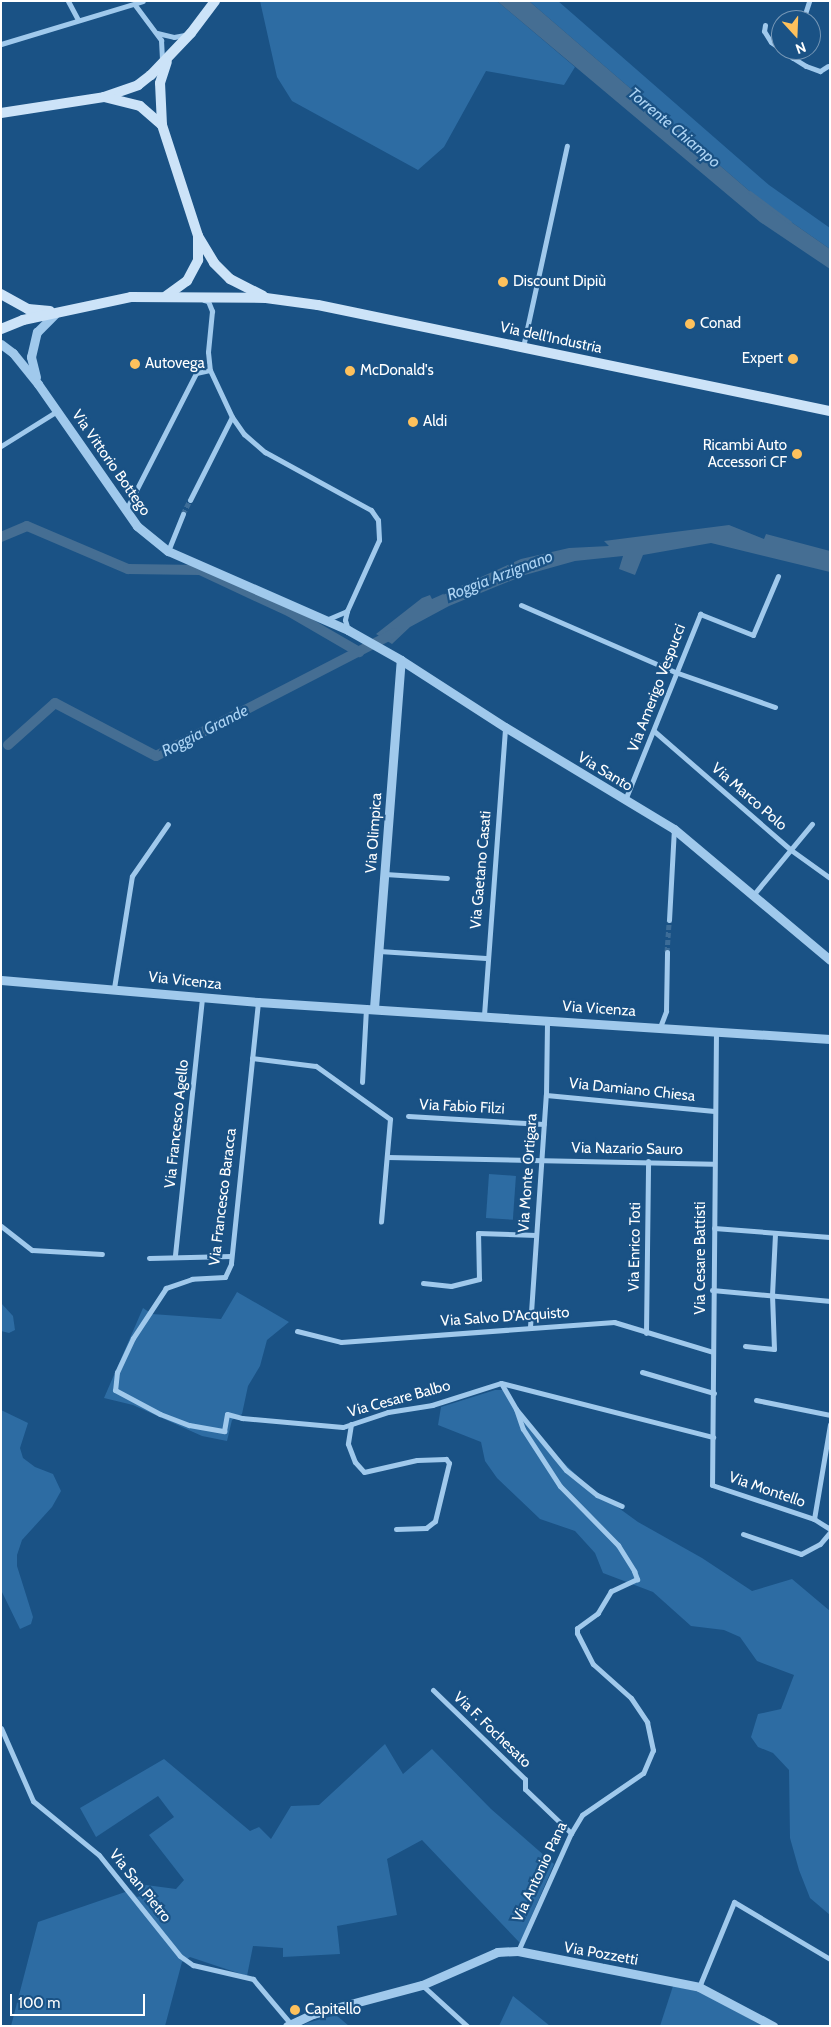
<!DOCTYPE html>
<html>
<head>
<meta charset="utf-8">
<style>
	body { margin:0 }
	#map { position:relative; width:831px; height:2027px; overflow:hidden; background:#1a5285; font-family:Cabin,sans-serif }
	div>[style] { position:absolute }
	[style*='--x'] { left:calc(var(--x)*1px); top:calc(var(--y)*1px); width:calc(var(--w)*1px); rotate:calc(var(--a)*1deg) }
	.green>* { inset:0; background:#2d6ca3; transform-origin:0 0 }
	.water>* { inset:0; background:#456e93 }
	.stream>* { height:2.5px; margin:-1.25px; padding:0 1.25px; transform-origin:1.25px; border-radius:1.25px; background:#456e93 }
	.canal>* { height:10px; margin:-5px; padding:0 5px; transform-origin:5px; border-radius:5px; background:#456e93 }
	.minor-tunnel>* { height:5px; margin-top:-2.5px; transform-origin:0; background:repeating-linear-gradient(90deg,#3c6c97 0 5px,transparent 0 7.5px) }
	.minor>* { height:5px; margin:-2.5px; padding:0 2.5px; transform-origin:2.5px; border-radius:2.5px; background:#a0c9ec }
	.tertiary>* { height:9px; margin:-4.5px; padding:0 4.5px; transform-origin:4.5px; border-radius:4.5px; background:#a0c9ec }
	.secondary>* { height:10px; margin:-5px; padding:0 5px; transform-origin:5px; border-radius:5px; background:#cce3f8 }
	.dots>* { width:14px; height:14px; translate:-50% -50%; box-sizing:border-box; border:2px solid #1a5285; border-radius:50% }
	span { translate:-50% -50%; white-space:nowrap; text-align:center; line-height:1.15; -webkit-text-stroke:4.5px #1a5285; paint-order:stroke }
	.poi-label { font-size:15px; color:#fff }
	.left { translate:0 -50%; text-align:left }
	.right { translate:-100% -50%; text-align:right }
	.street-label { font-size:15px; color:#fff }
	.water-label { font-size:16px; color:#acd3f3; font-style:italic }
	.frame { position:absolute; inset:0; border:2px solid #fff; pointer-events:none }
	.north { position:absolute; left:771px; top:10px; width:50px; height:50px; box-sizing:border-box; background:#1a5285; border:1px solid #7697b6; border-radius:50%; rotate:160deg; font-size:14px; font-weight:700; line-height:20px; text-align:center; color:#fff }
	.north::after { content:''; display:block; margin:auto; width:18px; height:22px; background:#fec15c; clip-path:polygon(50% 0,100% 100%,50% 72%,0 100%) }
	.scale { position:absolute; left:10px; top:1994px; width:135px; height:22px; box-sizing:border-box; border:2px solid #fff; border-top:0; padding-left:6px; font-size:15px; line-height:18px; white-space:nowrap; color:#fff; -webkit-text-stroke:4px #1a5285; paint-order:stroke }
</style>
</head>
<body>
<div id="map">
	<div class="green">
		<div style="clip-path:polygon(260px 1px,497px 1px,575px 67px,564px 85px,486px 71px,444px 147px,418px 170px,292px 101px,277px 77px)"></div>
		<div style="clip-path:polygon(529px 1px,558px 1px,769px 185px,830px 228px,830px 249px,761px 201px)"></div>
		<div style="left:489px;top:1174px;width:27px;height:44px;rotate:4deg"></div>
		<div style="clip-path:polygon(237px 1292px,289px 1322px,267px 1340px,260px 1366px,248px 1386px,242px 1414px,232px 1420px,227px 1441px,202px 1436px,133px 1405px,104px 1398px,143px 1308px,152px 1314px,221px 1319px)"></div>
		<div style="clip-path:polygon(1px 1303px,13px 1316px,15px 1330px,9px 1333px,1px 1331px)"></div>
		<div style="clip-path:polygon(495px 1390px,503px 1390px,547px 1447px,587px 1485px,638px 1522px,702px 1558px,752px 1591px,792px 1579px,830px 1611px,830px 1915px,810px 1898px,799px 1870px,790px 1838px,789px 1770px,773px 1753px,758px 1747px,751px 1737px,758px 1714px,781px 1709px,794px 1675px,757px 1661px,740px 1637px,724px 1630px,691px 1626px,653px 1592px,603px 1573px,595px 1553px,575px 1531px,540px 1519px,497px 1478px,485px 1461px,481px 1442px,438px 1425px,441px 1407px)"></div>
		<div style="clip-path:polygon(1px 1410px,28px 1423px,20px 1448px,23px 1458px,35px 1467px,53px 1474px,61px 1491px,52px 1507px,22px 1540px,17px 1555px,17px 1566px,33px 1617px,31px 1624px,20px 1629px,1px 1590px)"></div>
		<div style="clip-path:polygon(385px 1744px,403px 1774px,432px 1749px,491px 1809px,554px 1864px,520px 1943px,422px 1840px,387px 1859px,397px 1915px,337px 1926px,340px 1954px,283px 1957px,283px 1948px,253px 1946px,247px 1976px,190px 1957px,182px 1962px,165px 2026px,11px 2026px,38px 1922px,131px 1890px,137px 1897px,141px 1896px,131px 1883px,176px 1889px,184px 1880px,149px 1835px,174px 1817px,158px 1796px,96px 1837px,80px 1808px,164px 1759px,250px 1831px,259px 1827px,271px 1839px,291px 1806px,319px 1805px)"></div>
		<div style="clip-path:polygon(673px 1986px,700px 1992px,763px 2026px,660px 2026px)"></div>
		<div style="clip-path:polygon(513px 1996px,550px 2026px,499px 2026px)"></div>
		<div style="clip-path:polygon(336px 2015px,349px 2026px,301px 2026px,307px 2023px)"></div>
	</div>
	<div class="water">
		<div style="clip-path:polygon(497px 1px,529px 1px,761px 201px,830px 249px,830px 269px,760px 222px)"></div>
		<div style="clip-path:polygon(729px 525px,764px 539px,766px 534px,830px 551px,830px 572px,711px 543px,643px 555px,635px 575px,619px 569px,623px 556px,575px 561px,525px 575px,449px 606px,410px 627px,392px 644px,376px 634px,422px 598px,430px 595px,432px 599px,521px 559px,569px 548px,609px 546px,604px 541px)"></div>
	</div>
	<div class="stream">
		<div style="--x:750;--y:192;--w:50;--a:36.9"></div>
	</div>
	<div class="canal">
		<div style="--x:1;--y:537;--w:28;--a:-23"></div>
		<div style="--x:27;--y:526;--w:110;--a:23.1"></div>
		<div style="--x:128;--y:569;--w:72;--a:0.8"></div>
		<div style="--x:200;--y:570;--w:99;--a:25"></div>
		<div style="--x:290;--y:612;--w:80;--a:30.1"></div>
		<div style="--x:8;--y:745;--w:63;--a:-41.8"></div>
		<div style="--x:55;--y:703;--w:114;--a:27.7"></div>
		<div style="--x:156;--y:756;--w:268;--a:-27.3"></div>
	</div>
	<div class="minor-tunnel">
		<div style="--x:183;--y:514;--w:16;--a:-63"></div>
		<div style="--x:667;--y:952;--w:32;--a:-86"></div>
	</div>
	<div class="minor">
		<div style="--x:68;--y:1;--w:21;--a:62"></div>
		<div style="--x:135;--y:5;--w:44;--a:53.4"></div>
		<div style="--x:161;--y:40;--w:21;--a:87"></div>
		<div style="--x:803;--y:20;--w:20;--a:-72"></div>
		<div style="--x:765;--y:25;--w:6;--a:99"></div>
		<div style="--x:764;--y:31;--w:13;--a:58"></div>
		<div style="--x:771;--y:42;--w:27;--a:36"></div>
		<div style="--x:157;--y:33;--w:17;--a:13"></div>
		<div style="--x:174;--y:37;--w:15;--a:-11"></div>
		<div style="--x:1;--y:44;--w:148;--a:-16.8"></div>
		<div style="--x:795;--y:50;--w:8;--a:104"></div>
		<div style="--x:793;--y:58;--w:15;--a:32"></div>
		<div style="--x:806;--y:66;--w:15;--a:20"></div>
		<div style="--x:820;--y:71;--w:9;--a:-32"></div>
		<div style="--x:204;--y:300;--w:4;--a:14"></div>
		<div style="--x:208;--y:301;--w:11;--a:68"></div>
		<div style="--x:212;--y:311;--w:41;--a:95.6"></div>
		<div style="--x:208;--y:352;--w:18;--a:84"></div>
		<div style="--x:210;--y:370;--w:52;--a:64.9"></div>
		<div style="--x:232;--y:417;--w:21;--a:55"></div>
		<div style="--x:244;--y:434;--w:28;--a:41"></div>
		<div style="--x:265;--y:452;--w:121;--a:28.7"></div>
		<div style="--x:371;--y:510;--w:12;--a:55"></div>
		<div style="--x:378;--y:520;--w:20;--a:87"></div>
		<div style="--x:379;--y:540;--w:78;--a:114.3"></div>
		<div style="--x:347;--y:611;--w:23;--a:157"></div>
		<div style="--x:523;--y:347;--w:206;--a:-77.7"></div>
		<div style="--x:1;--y:446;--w:66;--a:-32"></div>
		<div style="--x:190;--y:500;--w:93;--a:-63.2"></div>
		<div style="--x:126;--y:510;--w:154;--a:-62.9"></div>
		<div style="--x:196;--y:373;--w:14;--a:-12"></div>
		<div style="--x:168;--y:551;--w:40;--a:-68"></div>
		<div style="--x:521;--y:605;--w:168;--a:23.5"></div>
		<div style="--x:675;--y:672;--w:106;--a:19.3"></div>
		<div style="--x:347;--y:611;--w:9;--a:103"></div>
		<div style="--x:345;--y:620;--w:10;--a:73"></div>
		<div style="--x:654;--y:731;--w:181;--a:41"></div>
		<div style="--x:791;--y:850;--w:48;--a:35.7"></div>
		<div style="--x:625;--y:800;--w:201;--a:-68"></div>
		<div style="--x:700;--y:614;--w:57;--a:21.6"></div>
		<div style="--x:753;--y:635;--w:64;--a:-67"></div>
		<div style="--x:385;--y:874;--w:62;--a:3.7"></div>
		<div style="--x:754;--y:894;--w:91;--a:-50.4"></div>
		<div style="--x:669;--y:920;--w:91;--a:-86.9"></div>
		<div style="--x:379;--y:951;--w:107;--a:3.7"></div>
		<div style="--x:114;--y:988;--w:113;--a:-80.9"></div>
		<div style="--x:132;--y:876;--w:63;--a:-55.3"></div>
		<div style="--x:258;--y:1002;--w:263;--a:95.9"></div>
		<div style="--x:231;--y:1264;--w:14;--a:115"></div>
		<div style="--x:225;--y:1277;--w:33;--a:177"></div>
		<div style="--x:192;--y:1279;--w:28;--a:161"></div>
		<div style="--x:166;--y:1288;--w:60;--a:123.4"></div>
		<div style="--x:133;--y:1338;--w:38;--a:115"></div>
		<div style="--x:117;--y:1372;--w:18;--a:96"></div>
		<div style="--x:115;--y:1390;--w:51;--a:28.1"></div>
		<div style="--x:160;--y:1414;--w:31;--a:21"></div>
		<div style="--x:189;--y:1425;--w:36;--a:10"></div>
		<div style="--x:224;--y:1431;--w:17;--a:-80"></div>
		<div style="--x:227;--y:1414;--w:16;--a:15"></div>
		<div style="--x:242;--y:1418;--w:101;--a:5.1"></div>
		<div style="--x:343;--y:1427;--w:47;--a:-18.4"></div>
		<div style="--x:388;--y:1412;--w:45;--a:-9"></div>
		<div style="--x:432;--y:1405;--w:72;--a:-17.7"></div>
		<div style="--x:501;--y:1383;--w:219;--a:14.3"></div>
		<div style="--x:484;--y:1015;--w:289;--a:-85.8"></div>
		<div style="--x:660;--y:1027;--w:17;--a:-69"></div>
		<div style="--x:666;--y:1011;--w:59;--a:-89"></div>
		<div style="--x:716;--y:1031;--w:454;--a:90.5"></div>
		<div style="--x:712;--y:1485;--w:108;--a:18.4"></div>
		<div style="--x:814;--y:1519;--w:96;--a:-80.4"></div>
		<div style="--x:252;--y:1058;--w:64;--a:7.1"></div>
		<div style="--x:316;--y:1066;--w:91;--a:35.6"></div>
		<div style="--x:390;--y:1119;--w:103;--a:95"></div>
		<div style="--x:362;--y:1082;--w:74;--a:-86.9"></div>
		<div style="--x:546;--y:1095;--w:169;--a:5.4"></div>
		<div style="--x:408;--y:1116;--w:136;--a:3.4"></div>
		<div style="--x:387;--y:1157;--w:326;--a:1.2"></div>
		<div style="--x:1;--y:1226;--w:39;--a:38"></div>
		<div style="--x:32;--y:1250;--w:70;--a:3.3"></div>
		<div style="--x:714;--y:1228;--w:116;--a:4.4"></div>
		<div style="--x:175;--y:1255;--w:259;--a:-84"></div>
		<div style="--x:149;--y:1258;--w:82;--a:-1.4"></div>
		<div style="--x:423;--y:1283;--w:28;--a:6"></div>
		<div style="--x:451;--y:1286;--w:29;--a:-14"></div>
		<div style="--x:479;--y:1279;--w:46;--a:-91.2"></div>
		<div style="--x:478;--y:1233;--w:58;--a:2"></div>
		<div style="--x:712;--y:1290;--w:119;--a:5.3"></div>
		<div style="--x:530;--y:1327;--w:233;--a:-86.1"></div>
		<div style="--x:546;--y:1095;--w:76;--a:-89.2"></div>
		<div style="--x:297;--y:1331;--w:45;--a:14"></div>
		<div style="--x:341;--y:1342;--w:274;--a:-4.2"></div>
		<div style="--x:614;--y:1322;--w:103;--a:16.9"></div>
		<div style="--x:646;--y:1333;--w:172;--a:-89.3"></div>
		<div style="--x:745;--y:1346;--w:29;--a:6"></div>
		<div style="--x:774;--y:1349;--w:54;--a:-92.1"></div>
		<div style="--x:772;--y:1295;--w:62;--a:-87.2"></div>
		<div style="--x:642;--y:1372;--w:75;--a:16.3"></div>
		<div style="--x:501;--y:1383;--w:30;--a:60"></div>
		<div style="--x:516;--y:1409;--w:79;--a:50.7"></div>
		<div style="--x:566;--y:1470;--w:40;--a:39"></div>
		<div style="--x:597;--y:1495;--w:27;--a:24"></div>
		<div style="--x:756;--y:1400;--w:76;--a:11.5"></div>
		<div style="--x:516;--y:1409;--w:21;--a:71"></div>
		<div style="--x:523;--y:1429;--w:68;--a:57"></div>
		<div style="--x:560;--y:1486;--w:83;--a:45.5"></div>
		<div style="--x:618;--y:1545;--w:31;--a:58"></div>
		<div style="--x:634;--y:1571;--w:9;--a:69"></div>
		<div style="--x:637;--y:1579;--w:29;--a:155"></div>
		<div style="--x:611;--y:1591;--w:26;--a:121"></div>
		<div style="--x:598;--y:1613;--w:26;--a:144"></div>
		<div style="--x:577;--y:1628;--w:5;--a:90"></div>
		<div style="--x:577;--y:1633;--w:35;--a:63"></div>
		<div style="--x:593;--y:1664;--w:51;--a:41.8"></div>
		<div style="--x:631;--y:1698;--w:29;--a:56"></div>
		<div style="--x:647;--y:1722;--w:29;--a:78"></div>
		<div style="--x:653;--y:1750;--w:25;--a:113"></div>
		<div style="--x:643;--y:1773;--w:74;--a:145.5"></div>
		<div style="--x:582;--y:1815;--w:21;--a:121"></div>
		<div style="--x:571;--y:1833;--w:129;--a:114.2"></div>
		<div style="--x:351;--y:1424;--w:20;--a:99"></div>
		<div style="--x:348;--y:1444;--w:19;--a:69"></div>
		<div style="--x:355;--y:1462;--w:13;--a:48"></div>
		<div style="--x:364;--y:1472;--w:54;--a:-12.8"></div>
		<div style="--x:417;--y:1460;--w:29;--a:-2"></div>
		<div style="--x:446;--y:1459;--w:5;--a:53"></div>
		<div style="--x:449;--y:1463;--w:60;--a:103.6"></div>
		<div style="--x:435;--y:1521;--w:11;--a:142"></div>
		<div style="--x:426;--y:1528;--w:30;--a:178"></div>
		<div style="--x:814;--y:1519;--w:19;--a:32"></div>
		<div style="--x:743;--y:1534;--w:61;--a:19"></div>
		<div style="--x:801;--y:1554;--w:21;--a:-28"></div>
		<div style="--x:820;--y:1544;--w:16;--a:-50"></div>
		<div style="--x:433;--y:1690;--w:128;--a:44.1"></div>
		<div style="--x:525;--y:1779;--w:10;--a:90"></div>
		<div style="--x:525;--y:1789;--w:64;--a:43.7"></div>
		<div style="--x:1;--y:1728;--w:80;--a:66.3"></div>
		<div style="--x:33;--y:1801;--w:85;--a:39.3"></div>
		<div style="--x:99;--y:1855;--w:129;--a:51.3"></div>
		<div style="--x:180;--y:1956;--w:16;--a:35"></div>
		<div style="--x:193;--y:1965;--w:62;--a:13.1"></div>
		<div style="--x:253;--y:1979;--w:57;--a:49.9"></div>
		<div style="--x:422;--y:1985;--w:61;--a:42.3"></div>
		<div style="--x:699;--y:1987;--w:92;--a:-67.6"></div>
		<div style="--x:734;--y:1902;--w:112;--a:30.7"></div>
	</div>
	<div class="tertiary">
		<div style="--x:1;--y:344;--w:15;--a:37"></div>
		<div style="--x:13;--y:353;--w:40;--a:51"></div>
		<div style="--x:38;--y:384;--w:173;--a:55.1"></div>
		<div style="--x:137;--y:526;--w:40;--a:39"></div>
		<div style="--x:168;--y:551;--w:197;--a:23.7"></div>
		<div style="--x:348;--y:630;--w:61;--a:29.5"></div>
		<div style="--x:401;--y:660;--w:124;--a:32.8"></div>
		<div style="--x:505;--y:727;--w:197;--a:31.1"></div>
		<div style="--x:674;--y:829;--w:204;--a:40"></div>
		<div style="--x:36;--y:377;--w:21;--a:-104"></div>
		<div style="--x:31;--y:357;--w:26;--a:-77"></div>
		<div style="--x:37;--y:332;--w:25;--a:-45"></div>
		<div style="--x:1;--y:980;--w:258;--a:4.9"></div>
		<div style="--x:258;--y:1002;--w:573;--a:3.7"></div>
		<div style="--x:374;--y:1008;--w:349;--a:-85.6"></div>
		<div style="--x:287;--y:2026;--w:29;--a:-25"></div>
		<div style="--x:313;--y:2014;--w:113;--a:-14.9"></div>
		<div style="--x:422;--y:1985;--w:82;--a:-23.7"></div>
		<div style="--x:497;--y:1952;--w:21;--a:-3"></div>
		<div style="--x:518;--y:1951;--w:185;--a:11.2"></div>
		<div style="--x:699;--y:1987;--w:84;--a:27.8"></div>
	</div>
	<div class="secondary">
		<div style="--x:104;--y:97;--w:36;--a:-19"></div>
		<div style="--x:138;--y:85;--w:16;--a:-38"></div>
		<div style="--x:151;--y:75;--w:58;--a:-46.4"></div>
		<div style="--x:191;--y:33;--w:40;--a:-53"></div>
		<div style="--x:1;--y:113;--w:104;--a:-8.8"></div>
		<div style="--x:104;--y:97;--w:37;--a:14"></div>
		<div style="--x:140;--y:106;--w:29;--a:41"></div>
		<div style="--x:162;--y:125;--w:117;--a:72"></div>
		<div style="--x:198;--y:236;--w:31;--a:59"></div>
		<div style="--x:214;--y:263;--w:23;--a:45"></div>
		<div style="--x:230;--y:279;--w:37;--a:27"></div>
		<div style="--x:162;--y:125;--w:42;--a:-92.7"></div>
		<div style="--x:160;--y:83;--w:22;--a:-72"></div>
		<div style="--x:1;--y:294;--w:31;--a:29"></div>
		<div style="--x:28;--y:309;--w:22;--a:5"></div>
		<div style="--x:166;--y:296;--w:26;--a:-36"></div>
		<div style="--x:187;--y:281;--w:24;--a:-62"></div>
		<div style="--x:198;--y:260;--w:24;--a:-90"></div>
		<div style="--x:1;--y:329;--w:24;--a:-22"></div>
		<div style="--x:23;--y:320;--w:110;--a:-12"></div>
		<div style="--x:131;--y:297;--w:135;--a:0.4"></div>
		<div style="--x:266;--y:298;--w:52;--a:7.7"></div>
		<div style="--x:318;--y:305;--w:523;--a:11.7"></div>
	</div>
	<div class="dots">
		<div style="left:503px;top:282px;background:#fec15c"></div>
		<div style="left:690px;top:324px;background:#fec15c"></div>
		<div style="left:793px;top:359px;background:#fec15c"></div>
		<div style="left:135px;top:364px;background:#fec15c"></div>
		<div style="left:350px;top:371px;background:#fec15c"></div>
		<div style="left:413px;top:422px;background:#fec15c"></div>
		<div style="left:797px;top:454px;background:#fec15c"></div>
		<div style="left:295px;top:2010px;background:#fec15c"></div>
	</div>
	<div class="poi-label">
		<span class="left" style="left:513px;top:282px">Discount Dipiù</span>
		<span class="left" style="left:700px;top:324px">Conad</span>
		<span class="right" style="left:783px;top:359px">Expert</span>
		<span class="left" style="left:145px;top:364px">Autovega</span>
		<span class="left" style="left:360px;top:371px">McDonald's</span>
		<span class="left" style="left:423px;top:422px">Aldi</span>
		<span class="right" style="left:787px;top:454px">Ricambi Auto<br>Accessori CF</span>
		<span class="left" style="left:305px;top:2010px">Capitello</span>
	</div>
	<div class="street-label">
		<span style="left:551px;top:338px;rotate:12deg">Via dell'Industria</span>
		<span style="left:111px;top:463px;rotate:55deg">Via Vittorio Bottego</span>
		<span style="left:657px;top:688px;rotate:-69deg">Via Amerigo Vespucci</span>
		<span style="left:605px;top:772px;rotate:31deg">Via Santo</span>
		<span style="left:749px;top:797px;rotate:41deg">Via Marco Polo</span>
		<span style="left:374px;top:833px;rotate:-86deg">Via Olimpica</span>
		<span style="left:481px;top:870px;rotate:-85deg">Via Gaetano Casati</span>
		<span style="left:185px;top:981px;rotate:6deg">Via Vicenza</span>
		<span style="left:599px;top:1009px;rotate:4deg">Via Vicenza</span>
		<span style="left:632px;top:1090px;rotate:6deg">Via Damiano Chiesa</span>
		<span style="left:462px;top:1107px;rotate:3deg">Via Fabio Filzi</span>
		<span style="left:177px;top:1124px;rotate:-84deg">Via Francesco Agello</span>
		<span style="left:627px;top:1149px;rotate:1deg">Via Nazario Sauro</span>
		<span style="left:528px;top:1173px;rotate:-86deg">Via Monte Ortigara</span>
		<span style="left:223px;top:1197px;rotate:-83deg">Via Francesco Baracca</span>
		<span style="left:635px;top:1247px;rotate:-89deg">Via Enrico Toti</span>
		<span style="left:701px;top:1258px;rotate:-90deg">Via Cesare Battisti</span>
		<span style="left:505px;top:1317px;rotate:-4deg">Via Salvo D'Acquisto</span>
		<span style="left:399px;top:1399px;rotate:-15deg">Via Cesare Balbo</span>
		<span style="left:767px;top:1490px;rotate:19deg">Via Montello</span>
		<span style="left:492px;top:1730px;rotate:44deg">Via F. Fochesato</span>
		<span style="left:540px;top:1872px;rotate:-65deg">Via Antonio Pana</span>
		<span style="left:140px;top:1886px;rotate:51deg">Via San Pietro</span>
		<span style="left:601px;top:1954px;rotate:10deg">Via Pozzetti</span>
	</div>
	<div class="water-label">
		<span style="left:674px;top:128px;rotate:40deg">Torrente Chiampo</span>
		<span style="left:500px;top:576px;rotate:-21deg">Roggia Arzignano</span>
		<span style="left:205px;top:731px;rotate:-27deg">Roggia Grande</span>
	</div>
	<div class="frame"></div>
	<div class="north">N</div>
	<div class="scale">100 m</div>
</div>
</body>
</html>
